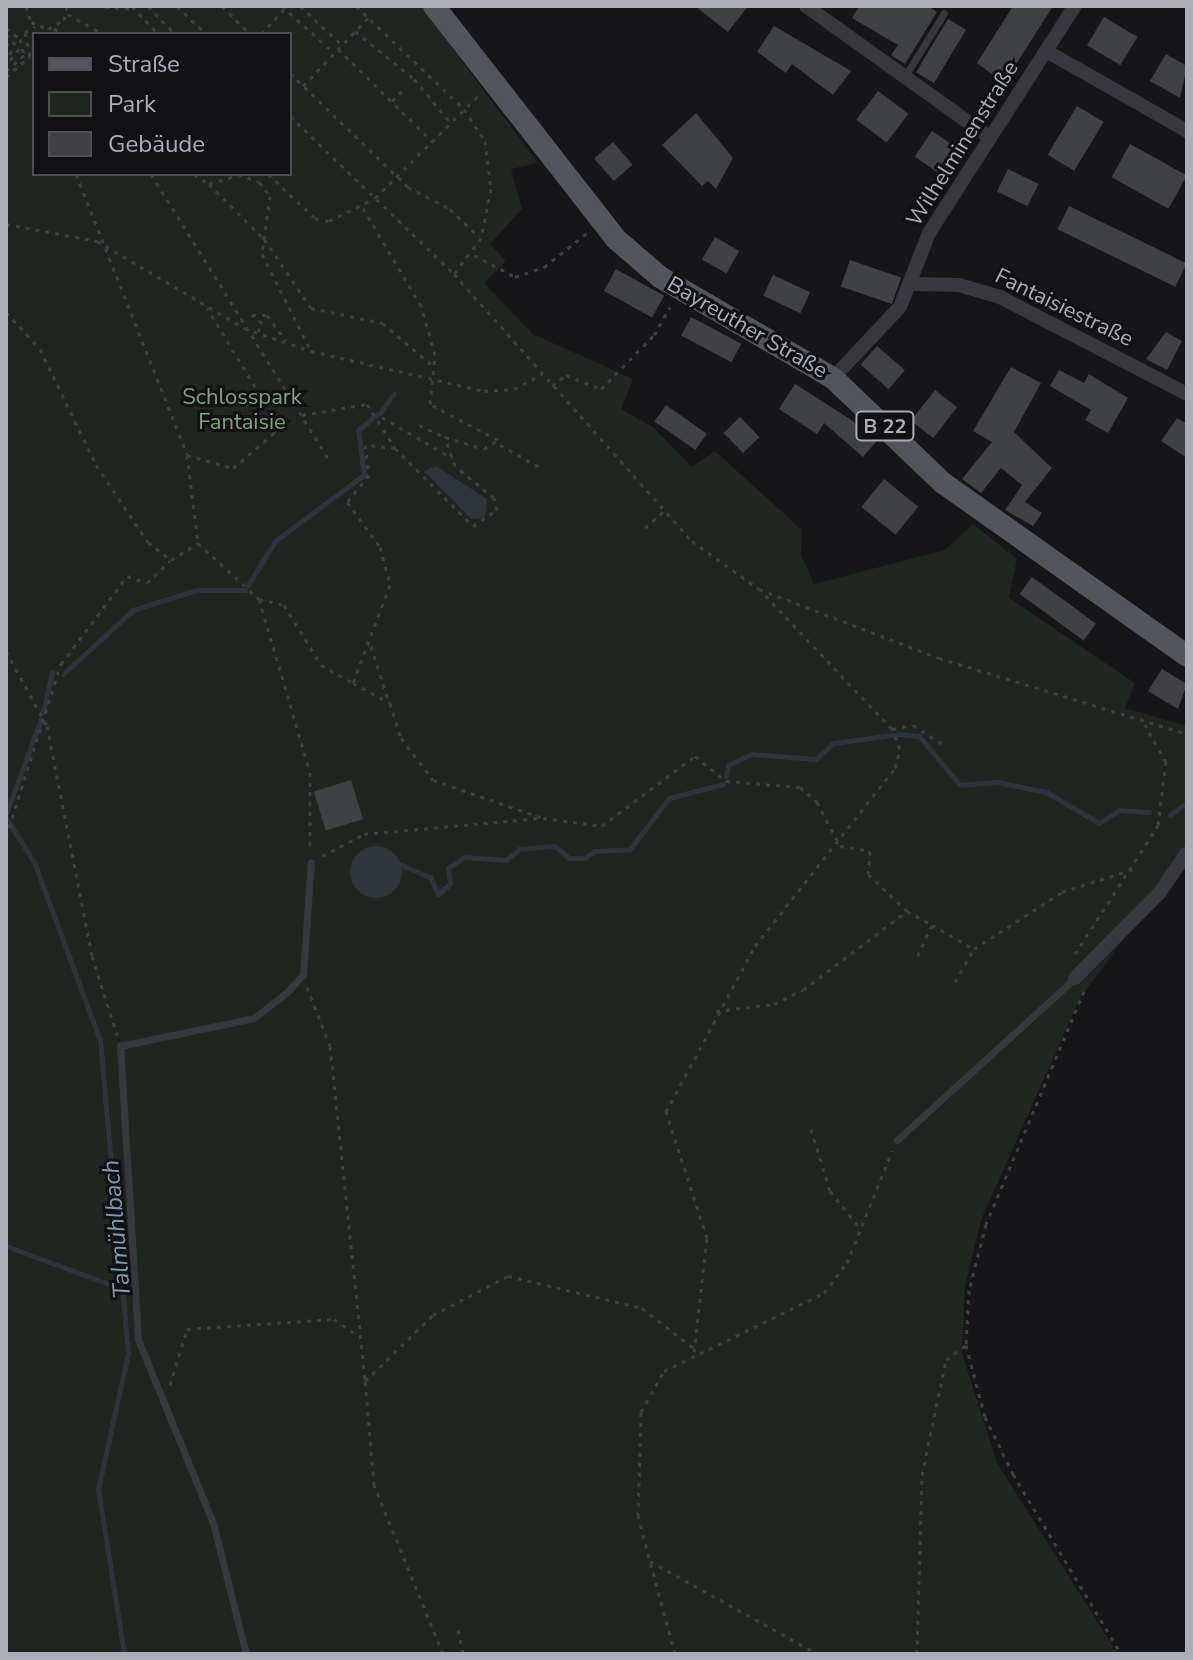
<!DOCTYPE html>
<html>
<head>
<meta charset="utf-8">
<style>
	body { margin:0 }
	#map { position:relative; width:1193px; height:1660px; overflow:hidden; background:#161618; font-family:"Nunito Sans",sans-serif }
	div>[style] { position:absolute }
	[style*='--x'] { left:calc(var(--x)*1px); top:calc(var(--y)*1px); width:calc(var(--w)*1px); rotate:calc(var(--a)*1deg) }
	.green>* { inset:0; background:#1e261f }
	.water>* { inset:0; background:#2c353c }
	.round { border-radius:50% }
	.stream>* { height:5px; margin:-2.5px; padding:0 2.5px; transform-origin:2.5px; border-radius:2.5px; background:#2c353c }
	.building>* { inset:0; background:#404145; transform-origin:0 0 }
	.path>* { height:3px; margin-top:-1.5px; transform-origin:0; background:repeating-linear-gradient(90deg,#3d3f44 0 4px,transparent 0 10px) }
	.lane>* { height:7px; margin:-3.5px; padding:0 3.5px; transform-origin:3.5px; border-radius:3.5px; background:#37383d }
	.street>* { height:14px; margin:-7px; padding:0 7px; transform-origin:7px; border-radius:7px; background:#37383d }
	.primary>* { height:22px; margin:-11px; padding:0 11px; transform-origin:11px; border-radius:11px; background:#53555c }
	span { translate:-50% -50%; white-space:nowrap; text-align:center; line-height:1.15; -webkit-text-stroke:6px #111113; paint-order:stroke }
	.shield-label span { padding:2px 6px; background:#111113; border:2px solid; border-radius:6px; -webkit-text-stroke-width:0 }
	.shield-label { font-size:20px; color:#a8adb8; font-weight:700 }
	.street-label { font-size:22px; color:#a8adb8 }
	.park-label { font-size:22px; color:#7fa381 }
	.water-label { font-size:24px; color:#7f9bb3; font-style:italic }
	.frame { position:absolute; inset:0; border:8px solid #a8adb8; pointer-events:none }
	.legend { position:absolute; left:32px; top:32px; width:260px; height:144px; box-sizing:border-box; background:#111113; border:2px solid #4d4f55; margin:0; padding:10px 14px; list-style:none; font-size:24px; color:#a8adb8 }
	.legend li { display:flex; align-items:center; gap:16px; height:40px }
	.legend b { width:40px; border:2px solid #4d4f55 }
</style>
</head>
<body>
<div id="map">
	<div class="green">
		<div style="clip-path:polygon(evenodd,6px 6px,421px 6px,538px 163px,511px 169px,522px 209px,490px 244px,506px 261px,484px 283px,533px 334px,633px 379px,621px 409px,654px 428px,692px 467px,715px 451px,802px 530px,801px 555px,814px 584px,945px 550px,973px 524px,1017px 559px,1009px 598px,1135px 683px,1125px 708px,1187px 726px,1187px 852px,1079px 1000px,981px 1220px,965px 1287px,962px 1353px,997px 1463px,1118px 1654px,6px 1654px,6px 6px,34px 34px,290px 34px,290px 174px,34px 174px,34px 34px)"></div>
	</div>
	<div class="water">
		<div style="clip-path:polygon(436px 466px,487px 499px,485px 518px,471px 519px,424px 471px)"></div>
		<div class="round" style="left:350px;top:846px;width:52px;height:52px"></div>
	</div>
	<div class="stream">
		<div style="--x:380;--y:413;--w:24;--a:-54"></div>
		<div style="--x:248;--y:585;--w:52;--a:-58.5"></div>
		<div style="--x:275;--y:541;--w:111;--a:-36.6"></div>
		<div style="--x:364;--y:475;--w:45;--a:-97.6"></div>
		<div style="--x:358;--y:430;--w:26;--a:-39"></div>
		<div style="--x:63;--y:674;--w:95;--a:-42.4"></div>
		<div style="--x:133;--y:610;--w:67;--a:-17.4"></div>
		<div style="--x:197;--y:590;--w:48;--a:0"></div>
		<div style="--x:43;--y:712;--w:41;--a:-77.3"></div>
		<div style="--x:897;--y:734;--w:22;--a:5"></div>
		<div style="--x:919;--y:736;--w:64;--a:50.1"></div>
		<div style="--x:960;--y:785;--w:37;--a:-5"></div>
		<div style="--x:997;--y:782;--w:50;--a:11.5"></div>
		<div style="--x:1046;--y:792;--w:61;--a:30.3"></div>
		<div style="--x:1099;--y:823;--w:24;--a:-33"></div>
		<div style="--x:1119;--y:810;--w:30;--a:4"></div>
		<div style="--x:726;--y:776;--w:11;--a:-80"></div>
		<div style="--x:728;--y:765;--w:26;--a:-25"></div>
		<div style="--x:752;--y:754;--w:64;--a:4.5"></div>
		<div style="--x:816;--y:759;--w:23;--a:-43"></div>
		<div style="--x:833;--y:743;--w:60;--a:-7.7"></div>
		<div style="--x:6;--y:814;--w:101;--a:-69.8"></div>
		<div style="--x:1170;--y:815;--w:21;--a:-37"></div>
		<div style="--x:6;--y:818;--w:52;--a:57.5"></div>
		<div style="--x:34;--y:862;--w:190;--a:69.7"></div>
		<div style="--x:100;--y:1040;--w:314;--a:84.9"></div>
		<div style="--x:128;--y:1353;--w:139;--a:102.4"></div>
		<div style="--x:98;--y:1489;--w:167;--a:81"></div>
		<div style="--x:399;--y:864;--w:34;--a:23"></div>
		<div style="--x:430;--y:877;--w:19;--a:65"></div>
		<div style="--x:438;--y:894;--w:16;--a:-40"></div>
		<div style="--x:450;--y:884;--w:16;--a:-97"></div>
		<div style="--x:448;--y:868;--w:19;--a:-35"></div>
		<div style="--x:464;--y:857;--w:42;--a:4.1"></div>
		<div style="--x:506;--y:860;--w:17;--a:-40"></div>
		<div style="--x:519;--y:849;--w:36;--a:-5"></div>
		<div style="--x:555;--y:846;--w:18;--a:41"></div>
		<div style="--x:569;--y:858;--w:16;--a:0"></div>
		<div style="--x:585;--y:858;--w:12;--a:-35"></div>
		<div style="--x:595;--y:851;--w:35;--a:-3"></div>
		<div style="--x:630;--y:849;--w:64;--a:-52.6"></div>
		<div style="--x:669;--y:798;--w:56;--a:-14.5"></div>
		<div style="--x:6;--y:1246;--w:124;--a:20.3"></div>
	</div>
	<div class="building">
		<div style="clip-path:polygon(695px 6px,748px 6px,728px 32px)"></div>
		<div style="clip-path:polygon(859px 6px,928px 6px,937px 12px,905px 64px,891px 55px,898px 45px,852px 18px)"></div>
		<div style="clip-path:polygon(1013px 6px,1053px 6px,1004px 83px,977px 63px)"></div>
		<div style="left:1104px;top:17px;width:39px;height:33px;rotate:31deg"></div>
		<div style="left:948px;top:19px;width:21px;height:62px;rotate:31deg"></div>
		<div style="clip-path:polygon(774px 26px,851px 71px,833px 95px,792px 64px,786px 73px,757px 52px)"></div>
		<div style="clip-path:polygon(1166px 54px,1187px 66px,1180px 98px,1150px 81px)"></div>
		<div style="left:878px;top:91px;width:38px;height:36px;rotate:37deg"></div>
		<div style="left:1077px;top:106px;width:31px;height:57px;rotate:31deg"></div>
		<div style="clip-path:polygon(696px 113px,733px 158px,716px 189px,708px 181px,702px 186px,662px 145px)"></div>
		<div style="left:932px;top:131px;width:34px;height:31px;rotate:34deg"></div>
		<div style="left:613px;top:142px;width:30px;height:25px;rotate:49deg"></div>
		<div style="left:1130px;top:144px;width:65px;height:38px;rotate:29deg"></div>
		<div style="left:1008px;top:169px;width:34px;height:25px;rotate:26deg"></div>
		<div style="left:1069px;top:206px;width:131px;height:26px;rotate:26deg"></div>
		<div style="left:715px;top:237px;width:28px;height:26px;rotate:30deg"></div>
		<div style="left:850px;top:260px;width:54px;height:28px;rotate:19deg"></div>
		<div style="left:616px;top:269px;width:55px;height:25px;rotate:29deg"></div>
		<div style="left:773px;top:275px;width:41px;height:23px;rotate:25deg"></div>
		<div style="left:691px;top:317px;width:57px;height:21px;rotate:28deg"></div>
		<div style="clip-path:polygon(1166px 332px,1182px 341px,1167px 370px,1146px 359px)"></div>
		<div style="left:877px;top:346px;width:37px;height:25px;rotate:41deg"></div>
		<div style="clip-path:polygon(1011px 367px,1041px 383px,1014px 432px,1052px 468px,1025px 502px,1042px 513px,1033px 526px,1005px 510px,1022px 485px,1001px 468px,981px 493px,962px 479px,992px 442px,973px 431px)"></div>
		<div style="clip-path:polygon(1059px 370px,1084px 383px,1089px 374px,1128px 398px,1108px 433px,1085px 420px,1091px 410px,1050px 386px)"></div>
		<div style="clip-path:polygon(795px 384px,853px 421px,876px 442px,863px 457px,824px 423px,817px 434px,779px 409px)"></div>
		<div style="left:935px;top:390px;width:28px;height:39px;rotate:38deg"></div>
		<div style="left:666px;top:405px;width:50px;height:20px;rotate:35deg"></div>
		<div style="left:740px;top:417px;width:28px;height:23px;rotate:46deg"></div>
		<div style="clip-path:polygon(1177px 418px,1187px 424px,1187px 458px,1161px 441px)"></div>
		<div style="left:884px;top:479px;width:44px;height:36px;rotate:39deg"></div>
		<div style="left:1032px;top:577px;width:79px;height:21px;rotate:36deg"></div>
		<div style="clip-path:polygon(1162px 669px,1187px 684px,1178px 709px,1148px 691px)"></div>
		<div style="left:351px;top:780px;width:41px;height:39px;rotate:73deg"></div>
	</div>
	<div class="path">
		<div style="--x:26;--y:6;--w:17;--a:73"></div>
		<div style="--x:31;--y:22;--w:18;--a:22"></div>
		<div style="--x:48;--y:29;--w:18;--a:-29"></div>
		<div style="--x:64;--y:20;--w:14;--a:-78"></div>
		<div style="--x:95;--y:6;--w:39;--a:4"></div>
		<div style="--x:132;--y:6;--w:38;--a:47"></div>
		<div style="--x:148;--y:6;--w:39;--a:46"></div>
		<div style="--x:177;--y:6;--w:40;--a:44"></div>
		<div style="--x:222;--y:6;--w:40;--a:45"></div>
		<div style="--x:282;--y:6;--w:70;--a:42.1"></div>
		<div style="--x:300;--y:6;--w:56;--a:42.8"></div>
		<div style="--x:356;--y:6;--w:149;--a:43.6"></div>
		<div style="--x:464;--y:109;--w:38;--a:57"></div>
		<div style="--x:485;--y:141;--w:48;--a:82.9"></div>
		<div style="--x:491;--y:189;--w:50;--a:101.5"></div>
		<div style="--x:481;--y:238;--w:45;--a:126.9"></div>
		<div style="--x:68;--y:14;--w:40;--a:29.7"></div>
		<div style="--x:6;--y:28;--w:18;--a:38"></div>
		<div style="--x:20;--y:39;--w:16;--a:76"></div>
		<div style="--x:24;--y:55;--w:24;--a:138"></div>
		<div style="--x:54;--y:28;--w:8;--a:45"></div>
		<div style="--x:355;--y:31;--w:76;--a:39.1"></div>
		<div style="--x:414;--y:79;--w:56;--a:50.1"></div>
		<div style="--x:6;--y:34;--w:20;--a:49"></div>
		<div style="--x:19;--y:49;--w:21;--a:129"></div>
		<div style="--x:261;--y:34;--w:38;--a:-47"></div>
		<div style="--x:6;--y:42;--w:11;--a:56"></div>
		<div style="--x:12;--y:51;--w:10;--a:127"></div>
		<div style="--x:338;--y:49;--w:132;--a:44.4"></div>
		<div style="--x:290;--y:73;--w:164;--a:44"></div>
		<div style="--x:408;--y:187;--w:47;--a:27.6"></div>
		<div style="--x:450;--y:209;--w:40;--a:44"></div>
		<div style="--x:6;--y:77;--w:32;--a:-41"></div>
		<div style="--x:30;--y:56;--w:24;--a:-102"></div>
		<div style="--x:25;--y:33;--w:12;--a:-35"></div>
		<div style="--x:303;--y:86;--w:94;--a:-46.3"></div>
		<div style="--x:392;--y:101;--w:20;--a:-45"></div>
		<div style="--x:290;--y:116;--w:228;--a:43.9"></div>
		<div style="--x:454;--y:274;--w:358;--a:48.3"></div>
		<div style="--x:692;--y:541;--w:82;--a:35.6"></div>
		<div style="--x:759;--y:589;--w:193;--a:21"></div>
		<div style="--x:939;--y:658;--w:259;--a:17"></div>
		<div style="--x:76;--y:174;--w:302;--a:68.4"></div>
		<div style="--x:187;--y:455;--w:89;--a:82.9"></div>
		<div style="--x:151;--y:174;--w:335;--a:58.1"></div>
		<div style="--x:194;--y:174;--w:18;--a:34"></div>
		<div style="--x:209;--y:184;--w:30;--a:-17"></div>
		<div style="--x:238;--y:174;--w:22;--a:21"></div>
		<div style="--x:259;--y:182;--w:18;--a:52"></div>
		<div style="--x:270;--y:196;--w:59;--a:97.9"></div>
		<div style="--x:262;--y:254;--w:109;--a:63.2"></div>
		<div style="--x:268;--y:174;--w:64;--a:43.1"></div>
		<div style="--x:315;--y:218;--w:14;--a:12"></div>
		<div style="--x:329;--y:221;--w:51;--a:-26.6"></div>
		<div style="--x:375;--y:198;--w:145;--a:-44.7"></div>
		<div style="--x:209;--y:184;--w:78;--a:45"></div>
		<div style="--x:264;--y:239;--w:83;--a:55.7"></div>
		<div style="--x:311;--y:308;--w:73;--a:11.9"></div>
		<div style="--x:382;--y:323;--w:67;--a:40.1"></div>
		<div style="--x:6;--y:224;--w:93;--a:10.6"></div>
		<div style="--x:97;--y:241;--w:171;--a:30.6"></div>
		<div style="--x:244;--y:328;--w:71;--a:18.9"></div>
		<div style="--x:311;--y:351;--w:178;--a:13"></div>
		<div style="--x:484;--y:391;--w:30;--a:-4"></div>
		<div style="--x:514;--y:389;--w:32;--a:-28"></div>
		<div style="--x:474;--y:255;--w:47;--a:28.2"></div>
		<div style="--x:515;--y:277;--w:31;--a:-19"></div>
		<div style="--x:544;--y:267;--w:55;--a:-38.3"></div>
		<div style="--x:6;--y:312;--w:50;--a:47.4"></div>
		<div style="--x:40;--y:349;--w:129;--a:64.2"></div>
		<div style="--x:96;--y:465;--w:93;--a:56"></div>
		<div style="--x:148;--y:542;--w:29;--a:38"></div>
		<div style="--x:171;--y:560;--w:32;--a:-32"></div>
		<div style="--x:198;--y:543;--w:83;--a:42.6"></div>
		<div style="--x:259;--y:599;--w:26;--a:13"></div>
		<div style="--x:284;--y:605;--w:70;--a:58.3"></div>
		<div style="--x:321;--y:665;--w:37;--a:29"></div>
		<div style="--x:258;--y:332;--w:10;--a:-66"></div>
		<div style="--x:262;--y:323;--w:13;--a:-141"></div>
		<div style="--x:252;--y:315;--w:15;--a:0"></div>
		<div style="--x:267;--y:315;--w:32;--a:54"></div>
		<div style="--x:552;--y:386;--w:18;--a:-38"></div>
		<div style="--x:566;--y:375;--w:38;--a:22"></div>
		<div style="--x:601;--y:389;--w:76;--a:-45.5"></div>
		<div style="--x:654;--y:335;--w:32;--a:-60"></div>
		<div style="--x:302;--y:415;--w:66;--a:-9.6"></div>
		<div style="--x:367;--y:404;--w:52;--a:57.5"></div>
		<div style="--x:395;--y:448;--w:110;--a:45"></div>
		<div style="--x:473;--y:526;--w:29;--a:-34"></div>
		<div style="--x:497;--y:510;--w:12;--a:-104"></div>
		<div style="--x:494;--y:498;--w:50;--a:-140.6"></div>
		<div style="--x:455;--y:466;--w:31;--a:-109"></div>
		<div style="--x:445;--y:437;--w:41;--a:17.1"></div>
		<div style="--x:484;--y:449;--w:17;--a:-33"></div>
		<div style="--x:498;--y:440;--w:77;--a:-152.1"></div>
		<div style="--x:430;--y:404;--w:49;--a:-84.2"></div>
		<div style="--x:435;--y:355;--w:51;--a:-105.9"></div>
		<div style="--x:421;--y:306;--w:120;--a:-120.6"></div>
		<div style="--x:382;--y:417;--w:81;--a:30.4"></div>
		<div style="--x:419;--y:425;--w:29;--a:25"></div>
		<div style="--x:500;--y:445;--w:49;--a:29.2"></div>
		<div style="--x:395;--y:448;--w:30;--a:-174"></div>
		<div style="--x:365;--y:445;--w:30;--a:82"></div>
		<div style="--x:369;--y:475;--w:35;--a:129"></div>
		<div style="--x:347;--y:502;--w:56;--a:53.7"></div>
		<div style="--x:380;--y:547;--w:39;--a:75"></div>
		<div style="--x:390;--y:585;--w:105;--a:110.7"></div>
		<div style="--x:353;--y:683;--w:42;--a:28.4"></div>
		<div style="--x:390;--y:703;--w:37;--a:73"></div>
		<div style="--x:401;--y:738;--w:53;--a:52.7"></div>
		<div style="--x:433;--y:780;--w:116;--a:19.1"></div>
		<div style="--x:543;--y:818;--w:60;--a:7.7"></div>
		<div style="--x:602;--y:826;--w:116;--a:-37"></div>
		<div style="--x:695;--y:756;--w:40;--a:39"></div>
		<div style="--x:726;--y:781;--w:74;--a:4.6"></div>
		<div style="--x:800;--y:787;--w:23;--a:41"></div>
		<div style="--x:817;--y:802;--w:50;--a:62.4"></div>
		<div style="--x:840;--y:846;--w:30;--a:9"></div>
		<div style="--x:870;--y:851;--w:23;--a:95"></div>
		<div style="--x:868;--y:874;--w:54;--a:43.5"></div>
		<div style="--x:187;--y:455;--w:48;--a:15.8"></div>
		<div style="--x:233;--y:468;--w:54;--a:-40.5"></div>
		<div style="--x:274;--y:433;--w:12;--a:-81"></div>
		<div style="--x:276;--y:421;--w:132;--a:-121.4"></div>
		<div style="--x:645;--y:528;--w:24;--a:-42"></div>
		<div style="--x:259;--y:599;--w:180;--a:73.6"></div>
		<div style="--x:310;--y:772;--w:79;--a:90"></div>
		<div style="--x:371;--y:646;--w:57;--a:72.5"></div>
		<div style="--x:6;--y:651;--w:85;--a:61.3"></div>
		<div style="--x:47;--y:726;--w:234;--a:78.9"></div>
		<div style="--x:92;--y:956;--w:83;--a:72.4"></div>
		<div style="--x:892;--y:729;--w:21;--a:-11"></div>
		<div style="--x:913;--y:725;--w:35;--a:33"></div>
		<div style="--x:6;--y:837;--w:182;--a:-72.4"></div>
		<div style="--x:61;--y:664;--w:110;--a:-53.1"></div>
		<div style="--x:127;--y:576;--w:21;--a:19"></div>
		<div style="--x:147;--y:583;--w:32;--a:-44"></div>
		<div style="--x:322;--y:856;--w:47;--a:-27.6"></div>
		<div style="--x:364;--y:834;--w:178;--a:-5.2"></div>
		<div style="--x:932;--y:925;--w:48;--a:29.7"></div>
		<div style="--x:1075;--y:954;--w:153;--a:-57.2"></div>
		<div style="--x:1158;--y:825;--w:64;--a:-82.8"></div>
		<div style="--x:1166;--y:762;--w:43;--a:-119.6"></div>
		<div style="--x:955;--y:982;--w:38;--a:-60"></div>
		<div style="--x:974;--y:949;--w:105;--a:-32.9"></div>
		<div style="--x:1062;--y:892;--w:75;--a:-17.9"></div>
		<div style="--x:307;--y:987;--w:63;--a:68.7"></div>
		<div style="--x:330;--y:1046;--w:337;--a:84"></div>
		<div style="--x:1084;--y:991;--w:253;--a:112.8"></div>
		<div style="--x:986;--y:1224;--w:68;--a:104.4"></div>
		<div style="--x:969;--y:1290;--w:55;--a:93.1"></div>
		<div style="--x:966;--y:1345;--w:74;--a:75.2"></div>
		<div style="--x:985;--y:1417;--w:64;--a:63.8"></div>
		<div style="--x:1013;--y:1474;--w:210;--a:59"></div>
		<div style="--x:716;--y:1011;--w:58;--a:-6.9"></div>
		<div style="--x:774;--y:1004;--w:32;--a:-26"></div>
		<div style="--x:803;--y:990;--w:131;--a:-37.2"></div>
		<div style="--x:907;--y:911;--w:29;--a:29"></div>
		<div style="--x:932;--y:925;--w:38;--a:115"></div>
		<div style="--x:811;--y:1129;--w:65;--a:73"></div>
		<div style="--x:830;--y:1191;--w:46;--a:51.1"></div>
		<div style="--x:694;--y:1352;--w:115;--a:-83.5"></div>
		<div style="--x:707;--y:1238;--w:133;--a:-108"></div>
		<div style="--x:666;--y:1112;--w:188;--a:-61.8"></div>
		<div style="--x:755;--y:946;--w:226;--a:-51.8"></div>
		<div style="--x:895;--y:768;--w:20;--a:-75"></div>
		<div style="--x:900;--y:749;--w:22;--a:-112"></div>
		<div style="--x:892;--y:729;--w:189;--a:-133.5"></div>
		<div style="--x:170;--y:1385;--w:59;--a:-73.1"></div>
		<div style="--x:187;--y:1329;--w:147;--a:-3.9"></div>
		<div style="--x:334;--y:1319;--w:28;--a:35"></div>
		<div style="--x:650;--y:1561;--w:192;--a:29"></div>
		<div style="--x:458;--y:1630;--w:25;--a:78"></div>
		<div style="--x:443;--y:1654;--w:183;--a:-112.2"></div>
		<div style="--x:374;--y:1485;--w:104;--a:-94.9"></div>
		<div style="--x:365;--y:1381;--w:95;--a:-44.1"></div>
		<div style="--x:433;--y:1315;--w:85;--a:-27.5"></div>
		<div style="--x:508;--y:1276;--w:138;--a:13.4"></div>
		<div style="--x:642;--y:1308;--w:67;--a:37.7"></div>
		<div style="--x:675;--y:1654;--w:143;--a:-105"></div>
		<div style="--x:638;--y:1516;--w:104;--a:-88.3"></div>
		<div style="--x:641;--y:1412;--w:47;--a:-60.7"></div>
		<div style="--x:664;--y:1371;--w:178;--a:-26"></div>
		<div style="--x:824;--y:1293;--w:38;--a:-53"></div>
		<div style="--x:847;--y:1263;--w:121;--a:-68.1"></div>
		<div style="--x:917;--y:1654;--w:179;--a:-88.4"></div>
		<div style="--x:922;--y:1475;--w:117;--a:-78.2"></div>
		<div style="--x:946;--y:1360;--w:25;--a:-37"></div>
	</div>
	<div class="lane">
		<div style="--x:905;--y:76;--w:74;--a:-58.2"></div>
		<div style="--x:897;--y:1140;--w:241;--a:-42.3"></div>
		<div style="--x:246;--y:1654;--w:135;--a:-104.1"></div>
		<div style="--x:213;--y:1523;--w:199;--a:-112.2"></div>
		<div style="--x:138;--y:1339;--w:294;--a:-93.5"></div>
		<div style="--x:120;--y:1046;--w:137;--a:-11.8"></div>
		<div style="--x:254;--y:1018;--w:42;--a:-38.2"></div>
		<div style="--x:287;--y:992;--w:23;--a:-47"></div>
		<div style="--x:303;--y:975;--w:113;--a:-86"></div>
	</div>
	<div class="street">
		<div style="--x:806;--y:6;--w:225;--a:35.6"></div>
		<div style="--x:1048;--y:52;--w:160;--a:29.6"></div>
		<div style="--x:915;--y:284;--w:44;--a:1.3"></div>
		<div style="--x:959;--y:285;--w:43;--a:16.3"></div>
		<div style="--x:1000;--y:297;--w:211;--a:27.4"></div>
		<div style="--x:833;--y:378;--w:98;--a:-46.7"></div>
		<div style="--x:900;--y:307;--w:79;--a:-68.6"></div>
		<div style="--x:929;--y:233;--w:270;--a:-57.3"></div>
		<div style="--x:1075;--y:978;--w:121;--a:-45.3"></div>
		<div style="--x:1160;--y:892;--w:47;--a:-55.3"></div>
	</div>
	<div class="primary">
		<div style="--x:434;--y:6;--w:296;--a:52"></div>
		<div style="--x:616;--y:239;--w:58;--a:40.8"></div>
		<div style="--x:660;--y:277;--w:200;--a:30.3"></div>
		<div style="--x:833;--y:378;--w:152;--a:43.7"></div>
		<div style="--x:943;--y:483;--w:299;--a:35.3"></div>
	</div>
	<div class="shield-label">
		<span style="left:885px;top:426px">B 22</span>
	</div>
	<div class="street-label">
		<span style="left:963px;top:144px;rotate:-58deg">Wilhelminenstraße</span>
		<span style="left:1064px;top:308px;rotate:26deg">Fantaisiestraße</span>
		<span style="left:747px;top:328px;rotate:30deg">Bayreuther Straße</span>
	</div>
	<div class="park-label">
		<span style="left:242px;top:410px">Schlosspark<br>Fantaisie</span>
	</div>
	<div class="water-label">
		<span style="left:117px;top:1229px;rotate:-95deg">Talmühlbach</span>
	</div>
	<div class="frame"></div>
	<ul class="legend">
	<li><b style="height:10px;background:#53555c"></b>Straße</li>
	<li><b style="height:22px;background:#1e261f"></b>Park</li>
	<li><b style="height:22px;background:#404145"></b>Gebäude</li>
	</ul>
</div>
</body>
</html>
